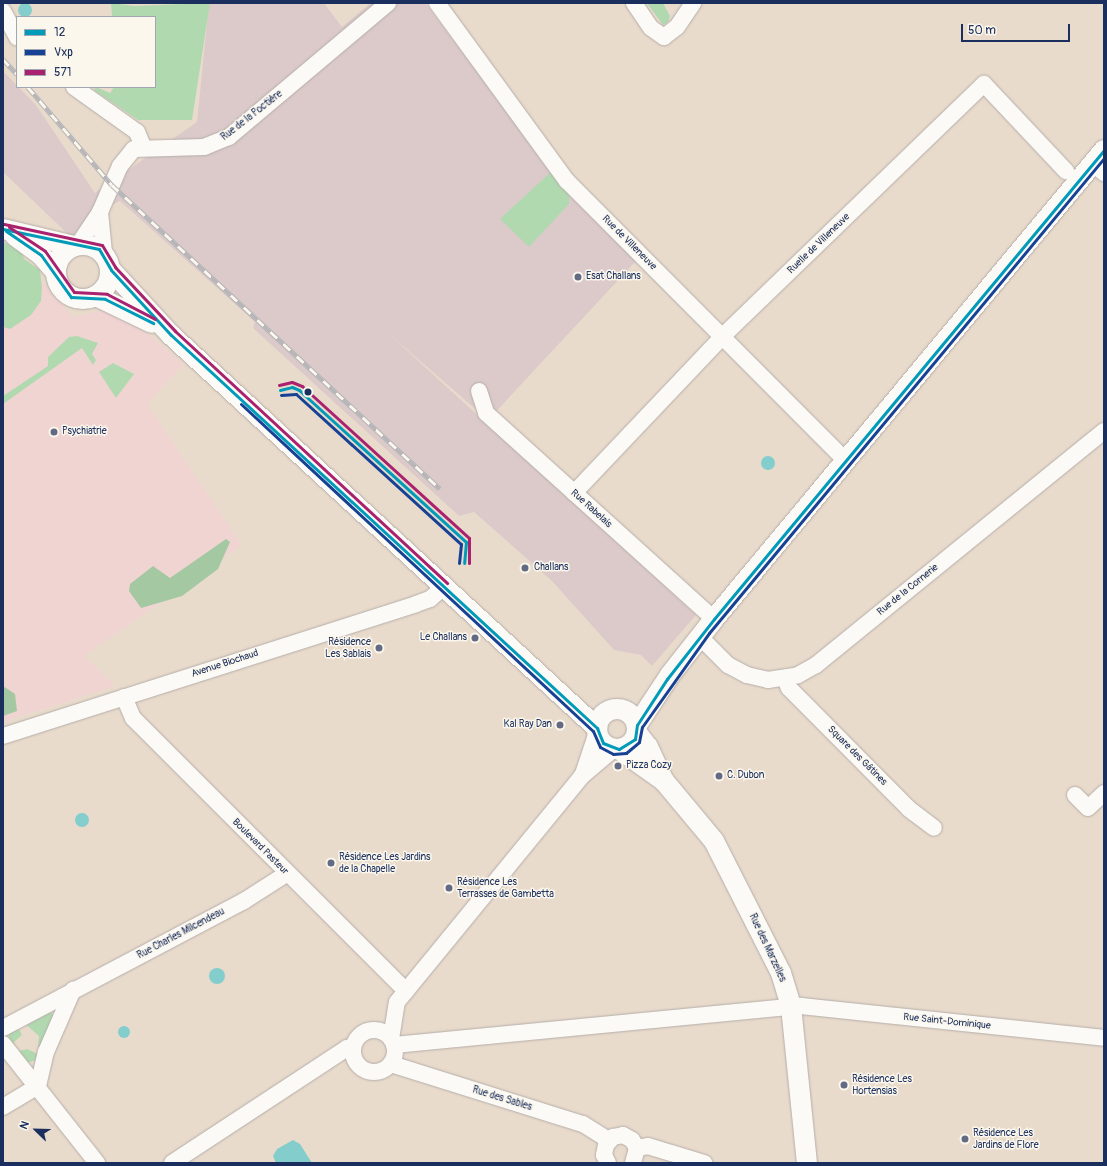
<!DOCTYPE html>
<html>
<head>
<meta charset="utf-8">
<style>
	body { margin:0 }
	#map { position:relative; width:1107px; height:1166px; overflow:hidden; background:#e9dbcc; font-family:Pangolin,sans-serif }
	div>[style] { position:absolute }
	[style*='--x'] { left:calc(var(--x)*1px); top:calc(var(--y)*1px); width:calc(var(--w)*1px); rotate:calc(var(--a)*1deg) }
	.built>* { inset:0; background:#f0d4d2 }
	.industrial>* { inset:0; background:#dccaca }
	.green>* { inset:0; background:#b1d9af }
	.forest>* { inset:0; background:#a4c8a2 }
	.water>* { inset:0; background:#84cdcd }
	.round { border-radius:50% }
	.roads { filter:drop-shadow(0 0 1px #b5aea9) drop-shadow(0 0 1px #b5aea9) }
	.minor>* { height:16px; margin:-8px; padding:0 8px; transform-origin:8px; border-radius:8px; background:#fcfaf7 }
	.minor>.ring { margin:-8px; padding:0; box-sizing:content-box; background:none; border:16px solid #fcfaf7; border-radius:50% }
	.major>* { height:20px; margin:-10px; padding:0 10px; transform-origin:10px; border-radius:10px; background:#fcfaf7 }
	.major>.ring { margin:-10px; padding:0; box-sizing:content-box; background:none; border:20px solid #fcfaf7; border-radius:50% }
	.rail>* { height:4.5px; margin-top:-2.25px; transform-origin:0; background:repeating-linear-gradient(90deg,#fbf7ec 0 9px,#b6b6b9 0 18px); box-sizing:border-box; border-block:1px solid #b6b6b9 }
	.bus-1>* { height:3px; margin:-1.5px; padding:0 1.5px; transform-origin:1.5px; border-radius:1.5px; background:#009bb9 }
	.bus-2>* { height:3px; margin:-1.5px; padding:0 1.5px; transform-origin:1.5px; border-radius:1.5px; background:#164194 }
	.bus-3>* { height:3px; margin:-1.5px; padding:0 1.5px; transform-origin:1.5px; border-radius:1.5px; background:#aa216e }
	.dots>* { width:11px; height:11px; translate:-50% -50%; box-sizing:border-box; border:2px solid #fbf7ec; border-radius:50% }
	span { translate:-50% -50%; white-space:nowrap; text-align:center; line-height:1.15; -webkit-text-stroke:3px #fbf7ec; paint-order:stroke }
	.street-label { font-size:10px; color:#1b2f5e }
	.poi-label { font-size:10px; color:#1b2f5e }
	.left { translate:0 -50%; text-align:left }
	.right { translate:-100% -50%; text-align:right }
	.frame { position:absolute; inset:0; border:4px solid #1b2f5e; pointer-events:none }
	.legend { position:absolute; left:16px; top:16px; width:140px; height:72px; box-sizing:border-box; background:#fbf7ec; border:1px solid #a1a7b3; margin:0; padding:5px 7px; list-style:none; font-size:12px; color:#1b2f5e }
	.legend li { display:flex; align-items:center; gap:8px; height:20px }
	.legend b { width:20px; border:1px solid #a1a7b3 }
	.north { position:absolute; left:16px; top:1110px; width:40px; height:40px; -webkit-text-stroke:3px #fbf7ec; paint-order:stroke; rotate:293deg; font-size:11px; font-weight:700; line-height:16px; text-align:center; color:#1b2f5e }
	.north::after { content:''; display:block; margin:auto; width:14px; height:18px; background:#1b2f5e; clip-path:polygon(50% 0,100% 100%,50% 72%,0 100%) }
	.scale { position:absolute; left:961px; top:24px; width:109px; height:18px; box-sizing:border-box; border:2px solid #1b2f5e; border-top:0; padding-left:5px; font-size:12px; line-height:14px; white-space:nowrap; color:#1b2f5e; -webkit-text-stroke:3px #fbf7ec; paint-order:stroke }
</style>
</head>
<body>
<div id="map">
	<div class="built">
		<div style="clip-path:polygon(3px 248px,17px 252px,72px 317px,102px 311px,133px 322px,184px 364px,147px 404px,242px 545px,84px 656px,116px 686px,3px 722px)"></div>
	</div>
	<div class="industrial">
		<div style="clip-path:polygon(209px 3px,324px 3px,342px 27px,371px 3px,425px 3px,568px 193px,637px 260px,488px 420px,389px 334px,696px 615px,652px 666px,641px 655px,614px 650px,552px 581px,474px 512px,459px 516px,253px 328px,255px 322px,120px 201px,91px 214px,72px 238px,3px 172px,3px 71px,36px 105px,95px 193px,197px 122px)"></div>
	</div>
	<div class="green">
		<div style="clip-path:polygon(111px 3px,134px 6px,210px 3px,192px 120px,138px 120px,94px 90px,96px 87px,110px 93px,114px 87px,155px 87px,155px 17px,112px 17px)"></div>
		<div style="clip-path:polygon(647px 3px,663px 3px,670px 16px,668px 22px,663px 25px)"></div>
		<div style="clip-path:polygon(553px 170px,569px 189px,569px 204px,529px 247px,500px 219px)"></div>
		<div style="clip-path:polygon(3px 242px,21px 249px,24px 259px,40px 270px,42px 288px,41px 301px,31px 315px,10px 329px,3px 327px)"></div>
		<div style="clip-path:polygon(77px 336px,98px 343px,92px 354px,96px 360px,93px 365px,82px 348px,3px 404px,3px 396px,48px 366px,48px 357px,69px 337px)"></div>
		<div style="clip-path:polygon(113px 363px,134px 374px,116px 398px,99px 372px)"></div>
		<div style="clip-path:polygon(49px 1011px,56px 1018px,43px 1049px,38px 1046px,39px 1036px,23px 1022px)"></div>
		<div style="clip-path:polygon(17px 1025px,22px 1035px,14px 1042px,15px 1047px,19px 1051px,27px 1049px,40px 1055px,37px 1060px,26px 1063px,9px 1044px,9px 1031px)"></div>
	</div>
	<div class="forest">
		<div style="clip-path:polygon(226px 539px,230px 542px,218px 569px,182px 596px,141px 608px,129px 591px,130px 584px,153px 566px,170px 578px)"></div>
		<div style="clip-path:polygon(3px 686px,15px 694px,17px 711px,3px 716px)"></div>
	</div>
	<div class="water">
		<div class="round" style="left:18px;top:3px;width:14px;height:14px"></div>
		<div class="round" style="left:761px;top:456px;width:14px;height:14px"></div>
		<div class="round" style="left:75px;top:813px;width:14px;height:14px"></div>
		<div class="round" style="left:209px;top:968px;width:16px;height:16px"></div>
		<div class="round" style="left:118px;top:1026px;width:12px;height:12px"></div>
		<div style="clip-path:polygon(293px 1140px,300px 1144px,312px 1163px,276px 1163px,273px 1156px,277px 1149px)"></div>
	</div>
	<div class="roads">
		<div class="minor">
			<div style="--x:437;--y:3;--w:220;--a:53.9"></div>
			<div style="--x:567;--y:181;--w:395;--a:45.1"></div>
			<div style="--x:634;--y:3;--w:30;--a:56"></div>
			<div style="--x:651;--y:28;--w:16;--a:35"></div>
			<div style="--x:664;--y:37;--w:16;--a:-38"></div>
			<div style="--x:677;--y:27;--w:29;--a:-56"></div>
			<div style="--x:3;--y:11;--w:30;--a:62"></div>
			<div style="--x:74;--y:87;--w:77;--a:35.5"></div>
			<div style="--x:137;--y:132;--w:15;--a:67"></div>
			<div style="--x:1092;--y:163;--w:16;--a:40"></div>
			<div style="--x:100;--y:212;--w:41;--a:84.4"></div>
			<div style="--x:78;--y:245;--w:40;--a:-56"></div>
			<div style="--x:100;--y:212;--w:50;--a:-66.5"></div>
			<div style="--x:120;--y:166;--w:22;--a:-51"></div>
			<div style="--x:134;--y:149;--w:70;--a:-1.6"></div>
			<div style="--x:204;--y:147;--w:27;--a:-22"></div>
			<div style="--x:229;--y:137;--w:208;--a:-40.1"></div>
			<div style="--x:479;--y:391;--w:23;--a:72"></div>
			<div style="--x:486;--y:413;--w:307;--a:42.1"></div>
			<div style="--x:574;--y:493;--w:222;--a:-46.5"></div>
			<div style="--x:727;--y:332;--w:357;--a:-44"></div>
			<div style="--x:984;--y:84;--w:120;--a:46.7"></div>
			<div style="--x:700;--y:637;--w:40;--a:45"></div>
			<div style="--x:728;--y:665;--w:21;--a:28"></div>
			<div style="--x:747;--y:675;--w:22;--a:13"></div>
			<div style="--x:768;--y:680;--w:30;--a:-9"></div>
			<div style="--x:798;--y:675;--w:21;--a:-29"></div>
			<div style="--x:816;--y:665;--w:371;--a:-39.1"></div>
			<div style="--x:785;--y:679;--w:10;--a:66"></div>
			<div style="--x:789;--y:688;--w:170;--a:45.2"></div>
			<div style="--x:909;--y:809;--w:31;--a:37"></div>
			<div style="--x:124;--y:697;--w:23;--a:67"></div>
			<div style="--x:133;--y:718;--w:386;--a:45"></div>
			<div style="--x:3;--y:736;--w:434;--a:-17.7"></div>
			<div style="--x:416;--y:604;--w:15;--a:-20"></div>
			<div style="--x:430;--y:599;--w:18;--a:-41"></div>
			<div style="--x:583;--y:774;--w:44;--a:-71.6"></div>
			<div style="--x:1075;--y:795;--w:18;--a:45"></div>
			<div style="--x:1088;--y:808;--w:22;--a:-43"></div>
			<div style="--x:3;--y:1028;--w:272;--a:-27.8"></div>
			<div style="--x:244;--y:901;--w:50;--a:-32.7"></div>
			<div class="ring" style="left:353px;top:1030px;width:26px;height:26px"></div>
			<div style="--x:391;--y:1039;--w:37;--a:-81"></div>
			<div style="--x:397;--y:1002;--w:14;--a:-51"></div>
			<div style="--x:406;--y:991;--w:278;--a:-50.7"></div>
			<div style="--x:582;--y:776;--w:42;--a:-40.2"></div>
			<div style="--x:3;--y:1044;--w:152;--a:51.7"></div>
			<div style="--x:394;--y:1045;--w:409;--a:-5.5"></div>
			<div style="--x:801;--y:1006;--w:305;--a:6"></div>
			<div style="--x:391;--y:1064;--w:201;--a:17.4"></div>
			<div style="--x:583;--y:1124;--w:31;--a:32"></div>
			<div style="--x:38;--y:1086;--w:35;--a:-77"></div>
			<div style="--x:46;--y:1052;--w:68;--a:-66.5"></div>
			<div style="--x:3;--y:1107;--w:41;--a:-31"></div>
			<div style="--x:637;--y:1148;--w:11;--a:-10"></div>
			<div style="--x:648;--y:1146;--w:59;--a:16.9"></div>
			<div style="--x:172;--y:1163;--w:209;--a:-33.3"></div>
			<div style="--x:347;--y:1048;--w:6;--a:-9"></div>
			<div style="--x:608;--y:1163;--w:9;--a:-117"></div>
			<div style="--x:604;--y:1155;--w:10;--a:-79"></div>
			<div style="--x:606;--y:1145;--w:11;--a:-49"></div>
			<div style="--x:613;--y:1137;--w:10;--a:-11"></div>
			<div style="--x:623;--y:1135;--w:10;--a:29"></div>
			<div style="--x:632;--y:1140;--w:9;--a:58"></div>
			<div style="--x:637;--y:1148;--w:16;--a:105"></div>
		</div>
		<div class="major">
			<div style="--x:3;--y:229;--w:73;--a:13.5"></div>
			<div style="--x:15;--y:236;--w:32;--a:36"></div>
			<div style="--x:41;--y:255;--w:23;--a:49"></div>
			<div class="ring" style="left:56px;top:245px;width:34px;height:34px"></div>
			<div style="--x:111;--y:270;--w:88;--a:47.3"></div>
			<div style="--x:171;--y:335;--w:580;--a:42.69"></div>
			<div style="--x:96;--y:296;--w:62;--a:25.7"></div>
			<div class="ring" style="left:597px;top:709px;width:20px;height:20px"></div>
			<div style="--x:637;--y:725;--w:60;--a:-56.6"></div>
			<div style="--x:670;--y:675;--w:71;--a:-51.8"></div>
			<div style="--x:714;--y:619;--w:610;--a:-50.25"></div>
			<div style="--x:637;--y:733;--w:18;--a:52"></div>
			<div style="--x:648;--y:747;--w:38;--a:65"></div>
			<div style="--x:619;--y:749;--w:55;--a:35.4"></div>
			<div style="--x:664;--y:781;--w:78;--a:50.2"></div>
			<div style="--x:714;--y:841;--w:148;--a:63.1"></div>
			<div style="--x:781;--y:973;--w:34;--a:73"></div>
			<div style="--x:791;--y:1006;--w:158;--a:84.2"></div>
		</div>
	</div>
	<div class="rail">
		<div style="--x:3;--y:59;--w:21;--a:47"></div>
		<div style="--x:28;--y:87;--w:129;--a:49.4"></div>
		<div style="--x:112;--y:185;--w:447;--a:42.8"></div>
	</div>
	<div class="bus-1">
		<div style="--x:3;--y:229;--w:98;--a:11.8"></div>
		<div style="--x:99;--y:249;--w:24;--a:60"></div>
		<div style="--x:111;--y:270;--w:88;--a:47.3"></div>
		<div style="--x:171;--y:335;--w:580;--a:42.69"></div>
		<div style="--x:597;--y:728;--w:16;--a:68"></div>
		<div style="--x:603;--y:743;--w:17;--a:21"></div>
		<div style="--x:619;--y:749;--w:19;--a:-32"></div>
		<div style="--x:635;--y:739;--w:14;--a:-82"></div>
		<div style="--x:637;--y:725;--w:55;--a:-56.9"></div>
		<div style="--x:667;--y:679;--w:76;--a:-51.9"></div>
		<div style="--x:714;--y:619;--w:610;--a:-50.25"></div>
		<div style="--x:6;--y:231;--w:42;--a:34.4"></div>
		<div style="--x:41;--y:255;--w:52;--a:54.5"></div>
		<div style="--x:71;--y:297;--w:34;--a:3"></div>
		<div style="--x:105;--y:299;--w:54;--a:26.6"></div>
		<div style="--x:280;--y:390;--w:12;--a:-14"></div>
		<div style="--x:292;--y:387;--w:8;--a:23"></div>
		<div style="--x:299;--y:390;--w:226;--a:42.3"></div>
		<div style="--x:466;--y:542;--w:21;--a:95"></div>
	</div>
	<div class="bus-2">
		<div style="--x:281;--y:395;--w:15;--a:-4"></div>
		<div style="--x:296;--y:394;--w:223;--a:42.3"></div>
		<div style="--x:461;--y:544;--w:19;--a:96"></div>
		<div style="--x:241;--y:404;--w:480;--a:42.9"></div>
		<div style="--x:593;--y:731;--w:17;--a:66"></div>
		<div style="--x:600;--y:747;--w:15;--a:28"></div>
		<div style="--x:613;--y:754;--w:13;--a:-4"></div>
		<div style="--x:626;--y:753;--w:17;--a:-40"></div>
		<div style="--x:639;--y:742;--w:15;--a:-79"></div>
		<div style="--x:642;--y:727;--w:115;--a:-54.5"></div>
		<div style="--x:709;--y:633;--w:618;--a:-50.25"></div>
	</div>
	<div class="bus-3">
		<div style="--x:4;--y:224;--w:100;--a:12.1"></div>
		<div style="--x:102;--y:245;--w:26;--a:59"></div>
		<div style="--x:115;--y:267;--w:88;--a:46.8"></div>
		<div style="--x:175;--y:331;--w:371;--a:42.8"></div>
		<div style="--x:9;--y:227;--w:43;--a:33.7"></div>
		<div style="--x:45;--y:251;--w:50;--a:54.7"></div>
		<div style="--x:74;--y:292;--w:33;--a:3"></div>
		<div style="--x:107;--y:294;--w:54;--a:27.5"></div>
		<div style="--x:279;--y:385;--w:13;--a:-13"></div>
		<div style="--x:292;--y:382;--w:11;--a:22"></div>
		<div style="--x:302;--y:386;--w:226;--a:42.3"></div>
		<div style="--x:469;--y:538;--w:25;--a:90"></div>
	</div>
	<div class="dots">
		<div style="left:578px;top:277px;background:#636b84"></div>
		<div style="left:308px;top:392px;background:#1b2f5e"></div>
		<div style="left:54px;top:432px;background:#636b84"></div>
		<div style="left:525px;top:568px;background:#636b84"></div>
		<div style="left:475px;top:638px;background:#636b84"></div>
		<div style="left:379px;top:648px;background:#636b84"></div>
		<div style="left:560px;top:725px;background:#636b84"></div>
		<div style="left:618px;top:766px;background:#636b84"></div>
		<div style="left:719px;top:776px;background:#636b84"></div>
		<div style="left:331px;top:863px;background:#636b84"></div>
		<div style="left:449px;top:888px;background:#636b84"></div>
		<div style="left:844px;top:1085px;background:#636b84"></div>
		<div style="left:965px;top:1139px;background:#636b84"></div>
	</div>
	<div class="street-label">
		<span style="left:252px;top:116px;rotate:-38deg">Rue de la Poctière</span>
		<span style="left:629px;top:243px;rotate:45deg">Rue de Villeneuve</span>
		<span style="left:819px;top:244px;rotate:-44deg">Ruelle de Villeneuve</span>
		<span style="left:591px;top:509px;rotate:42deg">Rue Rabelais</span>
		<span style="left:908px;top:590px;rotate:-39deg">Rue de la Cornerie</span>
		<span style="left:225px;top:664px;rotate:-18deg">Avenue Biochaud</span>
		<span style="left:857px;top:756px;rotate:45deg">Square des Gâtines</span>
		<span style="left:260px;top:847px;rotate:45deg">Boulevard Pasteur</span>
		<span style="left:181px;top:934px;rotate:-28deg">Rue Charles Milcendeau</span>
		<span style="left:767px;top:948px;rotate:65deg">Rue des Marzelles</span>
		<span style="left:947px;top:1022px;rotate:6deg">Rue Saint-Dominique</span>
		<span style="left:502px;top:1099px;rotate:17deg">Rue des Sables</span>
	</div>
	<div class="poi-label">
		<span class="left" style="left:586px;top:277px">Esat Challans</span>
		<span class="left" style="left:62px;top:432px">Psychiatrie</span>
		<span class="left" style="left:534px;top:568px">Challans</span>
		<span class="right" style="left:467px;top:638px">Le Challans</span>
		<span class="right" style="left:371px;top:648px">Résidence<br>Les Sablais</span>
		<span class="right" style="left:552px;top:725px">Kal Ray Dan</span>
		<span class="left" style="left:626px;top:766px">Pizza Cozy</span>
		<span class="left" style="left:727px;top:776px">C. Dubon</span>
		<span class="left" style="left:339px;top:863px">Résidence Les Jardins<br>de la Chapelle</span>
		<span class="left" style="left:457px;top:888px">Résidence Les<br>Terrasses de Gambetta</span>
		<span class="left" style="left:852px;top:1085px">Résidence Les<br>Hortensias</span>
		<span class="left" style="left:973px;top:1139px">Résidence Les<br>Jardins de Flore</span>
	</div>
	<div class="frame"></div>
	<ul class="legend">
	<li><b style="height:5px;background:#009bb9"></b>12</li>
	<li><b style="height:5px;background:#164194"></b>Vxp</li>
	<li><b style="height:5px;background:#aa216e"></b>571</li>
	</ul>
	<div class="north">N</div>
	<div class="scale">50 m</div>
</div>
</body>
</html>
